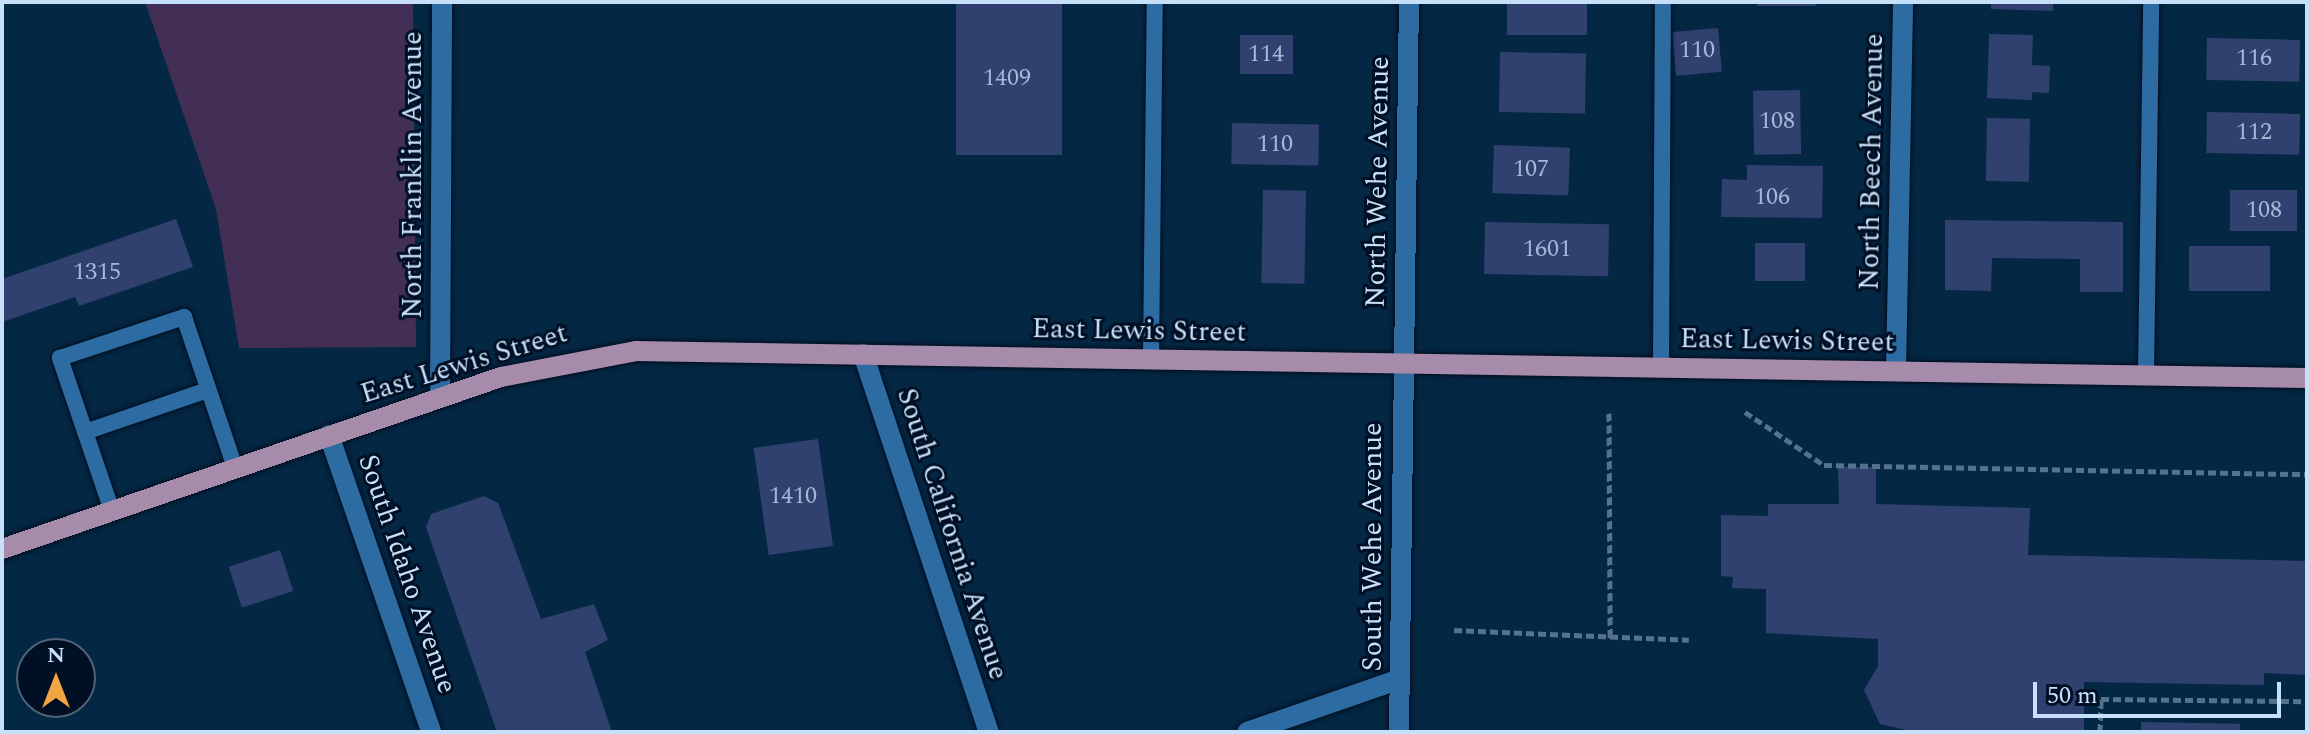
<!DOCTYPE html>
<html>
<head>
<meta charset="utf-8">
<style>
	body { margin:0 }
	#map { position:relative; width:2309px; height:734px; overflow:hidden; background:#042743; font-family:Spectral,serif }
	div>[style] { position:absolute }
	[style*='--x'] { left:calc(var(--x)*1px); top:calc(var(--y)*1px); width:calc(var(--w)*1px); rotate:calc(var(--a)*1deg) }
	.green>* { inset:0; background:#432f55 }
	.building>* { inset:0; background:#30416f; transform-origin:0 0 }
	.path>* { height:5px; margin-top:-2.5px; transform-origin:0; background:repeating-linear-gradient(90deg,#54738d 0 8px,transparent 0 12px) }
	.roads { filter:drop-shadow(0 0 2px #000f20) drop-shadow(0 0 2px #000f20) }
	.lane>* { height:16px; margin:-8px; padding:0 8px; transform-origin:8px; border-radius:8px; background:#2c6ca3 }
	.street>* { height:20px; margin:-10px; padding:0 10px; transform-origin:10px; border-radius:10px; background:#2c6ca3 }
	.primary>* { height:20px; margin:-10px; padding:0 10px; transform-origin:10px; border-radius:10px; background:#a68bab }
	span { translate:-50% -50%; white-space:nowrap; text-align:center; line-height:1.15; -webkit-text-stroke:6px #000f24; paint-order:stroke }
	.number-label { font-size:24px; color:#a1b8d6 }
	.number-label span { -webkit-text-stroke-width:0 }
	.street-label { font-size:28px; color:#c7e0f9 }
	.frame { position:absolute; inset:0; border:4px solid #c7e0f9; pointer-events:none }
	.north { position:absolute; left:16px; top:638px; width:80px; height:80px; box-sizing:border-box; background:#000f24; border:2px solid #506379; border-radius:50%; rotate:0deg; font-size:22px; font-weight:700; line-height:32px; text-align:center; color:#c7e0f9 }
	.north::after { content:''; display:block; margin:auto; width:28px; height:36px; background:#f3a443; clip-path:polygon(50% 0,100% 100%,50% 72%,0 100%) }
	.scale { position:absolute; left:2033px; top:682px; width:248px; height:36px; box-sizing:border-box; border:4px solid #c7e0f9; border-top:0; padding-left:10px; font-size:24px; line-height:28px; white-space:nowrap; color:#c7e0f9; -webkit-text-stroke:6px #000f24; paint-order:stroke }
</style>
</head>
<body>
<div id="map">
	<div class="green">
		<div style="clip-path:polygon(145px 2px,413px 2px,416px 347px,239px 348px,216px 209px)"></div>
	</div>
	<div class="building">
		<div style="left:956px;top:2px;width:106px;height:153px"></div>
		<div style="left:1507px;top:2px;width:80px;height:33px"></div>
		<div style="left:1757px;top:2px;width:59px;height:4px"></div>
		<div style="clip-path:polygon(1991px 2px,2053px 2px,2053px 11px,1991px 9px)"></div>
		<div style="left:1718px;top:28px;width:44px;height:46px;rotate:85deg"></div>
		<div style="clip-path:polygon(1989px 34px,2033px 35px,2032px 65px,2050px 66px,2049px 93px,2032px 92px,2032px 100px,1987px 98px)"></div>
		<div style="left:1240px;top:35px;width:53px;height:39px"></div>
		<div style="left:2207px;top:38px;width:93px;height:42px;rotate:1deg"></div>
		<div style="left:1500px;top:52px;width:86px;height:60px;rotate:1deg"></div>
		<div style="left:1800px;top:90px;width:64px;height:47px;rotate:89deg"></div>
		<div style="left:2207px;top:112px;width:93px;height:41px;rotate:1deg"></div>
		<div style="left:1987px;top:118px;width:43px;height:63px;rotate:1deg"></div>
		<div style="left:1232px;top:123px;width:87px;height:41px;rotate:1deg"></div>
		<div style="left:1494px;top:145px;width:76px;height:48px;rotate:2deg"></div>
		<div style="clip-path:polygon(1747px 165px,1823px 166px,1822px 218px,1721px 217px,1722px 179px,1747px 180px)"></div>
		<div style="left:1263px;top:190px;width:43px;height:93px;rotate:1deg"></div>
		<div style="left:2230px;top:190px;width:67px;height:41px"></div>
		<div style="clip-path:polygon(176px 219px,193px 267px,79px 306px,75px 297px,2px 322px,2px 279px)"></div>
		<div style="clip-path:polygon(1945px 220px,2123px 222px,2123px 292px,2080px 292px,2080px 259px,1992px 258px,1991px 291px,1945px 290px)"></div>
		<div style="left:1485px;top:222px;width:124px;height:52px;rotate:1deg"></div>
		<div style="left:1755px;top:243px;width:50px;height:38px"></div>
		<div style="left:2189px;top:246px;width:81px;height:45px"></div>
		<div style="left:818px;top:439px;width:108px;height:65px;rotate:82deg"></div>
		<div style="clip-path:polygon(1838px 467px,1876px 467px,1876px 504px,2030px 508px,2028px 555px,2307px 561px,2307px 675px,2264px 673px,2264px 685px,2084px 682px,2084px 732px,1916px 732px,1880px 724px,1864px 690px,1878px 666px,1878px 639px,1766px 633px,1766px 589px,1732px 588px,1733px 577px,1721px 576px,1721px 515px,1768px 516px,1768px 504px,1839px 504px)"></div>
		<div style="clip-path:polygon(484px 496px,498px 503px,541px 619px,594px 604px,608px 640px,585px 652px,612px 732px,497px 732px,426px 527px,431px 514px)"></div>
		<div style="left:280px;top:550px;width:43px;height:54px;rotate:72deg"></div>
		<div style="left:2141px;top:722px;width:99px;height:10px;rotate:1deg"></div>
	</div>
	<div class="path">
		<div style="--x:1745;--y:412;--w:95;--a:33.9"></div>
		<div style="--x:1824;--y:465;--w:483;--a:1.1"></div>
		<div style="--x:1609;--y:413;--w:226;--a:89.7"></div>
		<div style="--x:1454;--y:630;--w:235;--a:2.4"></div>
		<div style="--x:2100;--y:732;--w:33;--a:-88"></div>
		<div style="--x:2101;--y:699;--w:206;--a:0.6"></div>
	</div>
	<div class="roads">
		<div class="lane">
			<div style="--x:1151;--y:360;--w:358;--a:-89.4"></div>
			<div style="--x:1661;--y:366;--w:364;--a:-89.7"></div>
			<div style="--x:2146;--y:375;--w:373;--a:-89.2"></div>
			<div style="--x:85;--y:432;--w:130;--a:-18.9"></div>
			<div style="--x:112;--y:511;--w:162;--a:-108.8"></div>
			<div style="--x:60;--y:358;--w:131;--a:-18.3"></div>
			<div style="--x:184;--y:317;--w:159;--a:71.3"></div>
		</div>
		<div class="street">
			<div style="--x:863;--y:354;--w:398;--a:71.6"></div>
			<div style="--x:1896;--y:371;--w:369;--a:-88.9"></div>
			<div style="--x:440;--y:397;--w:395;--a:-89.7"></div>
			<div style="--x:329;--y:435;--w:314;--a:71"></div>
			<div style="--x:1247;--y:732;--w:162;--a:-19.1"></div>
			<div style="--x:1399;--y:732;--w:730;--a:-89.22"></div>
		</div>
		<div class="primary">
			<div style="--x:2;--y:549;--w:528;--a:-19.02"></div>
			<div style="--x:501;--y:377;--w:137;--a:-10.9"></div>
			<div style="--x:636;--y:351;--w:1671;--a:0.93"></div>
		</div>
	</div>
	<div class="number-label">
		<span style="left:1697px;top:51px">110</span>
		<span style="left:1266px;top:55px">114</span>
		<span style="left:2254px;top:59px">116</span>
		<span style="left:1007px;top:79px">1409</span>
		<span style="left:1777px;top:122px">108</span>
		<span style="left:2254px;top:133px">112</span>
		<span style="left:1275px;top:145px">110</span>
		<span style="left:1531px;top:170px">107</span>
		<span style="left:1772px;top:198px">106</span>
		<span style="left:2264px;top:211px">108</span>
		<span style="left:1547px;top:250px">1601</span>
		<span style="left:97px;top:273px">1315</span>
		<span style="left:793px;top:497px">1410</span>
	</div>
	<div class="street-label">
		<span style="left:1872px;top:162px;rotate:-89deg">North Beech Avenue</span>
		<span style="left:413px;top:175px;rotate:-90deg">North Franklin Avenue</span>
		<span style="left:1378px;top:182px;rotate:-89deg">North Wehe Avenue</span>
		<span style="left:1139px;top:331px;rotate:1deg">East Lewis Street</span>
		<span style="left:1787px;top:341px;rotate:1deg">East Lewis Street</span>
		<span style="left:464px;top:364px;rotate:-17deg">East Lewis Street</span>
		<span style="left:952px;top:534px;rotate:72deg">South California Avenue</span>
		<span style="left:1373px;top:547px;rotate:-90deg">South Wehe Avenue</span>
		<span style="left:407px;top:574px;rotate:71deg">South Idaho Avenue</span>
	</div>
	<div class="frame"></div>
	<div class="north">N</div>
	<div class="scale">50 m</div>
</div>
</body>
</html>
